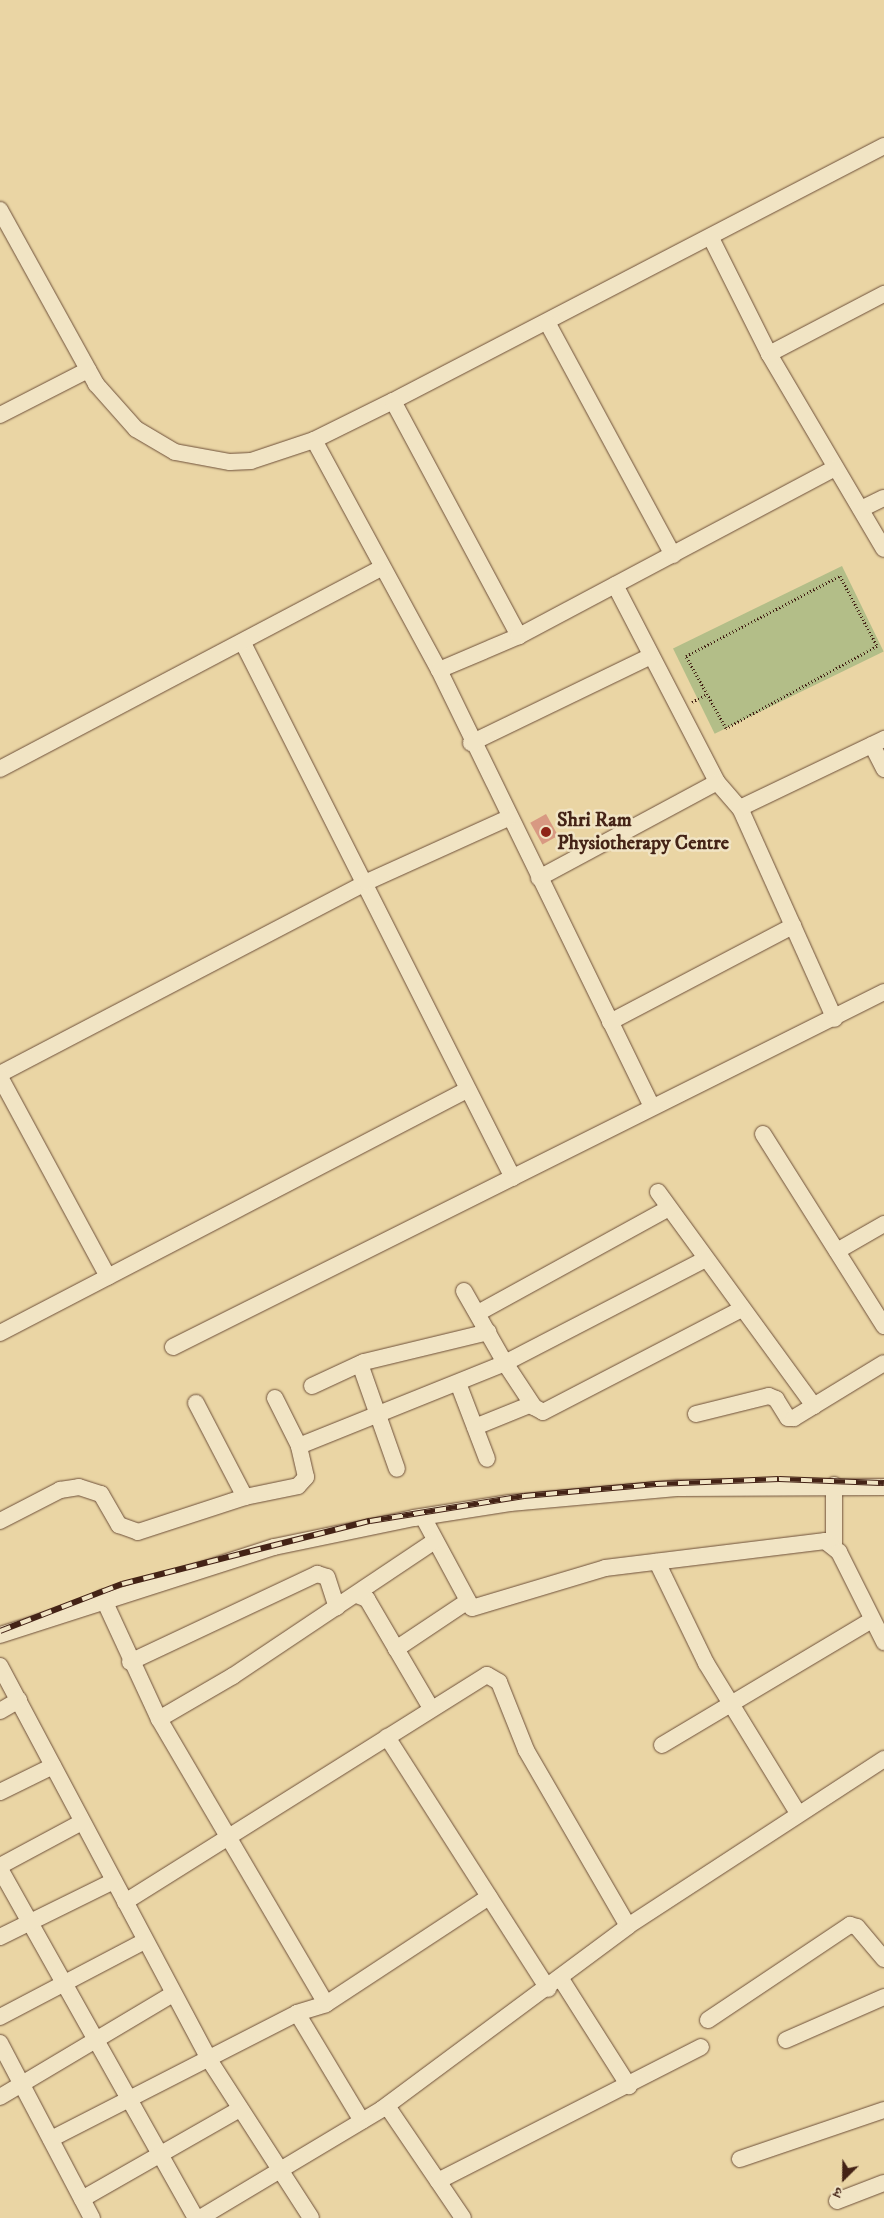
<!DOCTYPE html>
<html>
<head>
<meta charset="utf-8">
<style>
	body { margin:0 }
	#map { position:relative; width:884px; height:2218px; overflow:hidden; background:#ead5a4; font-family:"IM FELL DW Pica","Noto Serif Devanagari",serif }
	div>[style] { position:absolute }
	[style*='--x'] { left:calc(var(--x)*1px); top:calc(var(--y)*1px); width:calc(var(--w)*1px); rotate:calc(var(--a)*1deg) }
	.green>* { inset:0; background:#b3be88; transform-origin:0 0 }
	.building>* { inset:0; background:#d89982; transform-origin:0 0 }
	.path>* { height:3px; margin-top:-1.5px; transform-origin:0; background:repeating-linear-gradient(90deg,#442316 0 1px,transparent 0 3.5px) }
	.roads { filter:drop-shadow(0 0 1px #6e503a) drop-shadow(0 0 1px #6e503a) }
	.street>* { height:16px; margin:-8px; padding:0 8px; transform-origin:8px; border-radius:8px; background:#f1e4c4 }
	.rail>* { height:5.5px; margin-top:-2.75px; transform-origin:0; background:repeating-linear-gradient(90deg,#f1e4c4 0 11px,#442316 0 22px); box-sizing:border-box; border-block:1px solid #442316 }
	.dots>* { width:14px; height:14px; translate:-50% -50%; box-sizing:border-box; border:2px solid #f1e4c4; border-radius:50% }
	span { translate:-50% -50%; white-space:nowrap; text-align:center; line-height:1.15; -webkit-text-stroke:5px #f1e4c4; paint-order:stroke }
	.poi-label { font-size:20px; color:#442316; font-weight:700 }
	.left { translate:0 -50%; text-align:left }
	.north { position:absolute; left:819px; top:2153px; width:50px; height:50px; -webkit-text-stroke:4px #f1e4c4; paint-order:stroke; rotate:203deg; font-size:14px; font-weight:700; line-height:20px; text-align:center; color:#442316 }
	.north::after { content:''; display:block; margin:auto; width:18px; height:22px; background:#442316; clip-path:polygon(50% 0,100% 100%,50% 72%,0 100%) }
</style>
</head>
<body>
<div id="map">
	<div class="green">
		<div style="left:842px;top:566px;width:95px;height:188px;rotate:64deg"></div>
	</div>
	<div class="building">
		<div style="left:546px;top:814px;width:25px;height:18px;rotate:61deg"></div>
	</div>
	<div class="path">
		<div style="--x:840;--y:576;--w:79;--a:62.1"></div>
		<div style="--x:877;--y:646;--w:172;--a:151.5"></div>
		<div style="--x:726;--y:728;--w:82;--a:-119.1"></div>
		<div style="--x:686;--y:656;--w:174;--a:-27.5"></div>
		<div style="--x:692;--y:702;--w:17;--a:-28"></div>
	</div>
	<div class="roads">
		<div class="street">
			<div style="--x:0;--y:210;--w:199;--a:61.1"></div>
			<div style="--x:96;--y:384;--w:60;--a:48.4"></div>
			<div style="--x:136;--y:429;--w:45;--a:30.5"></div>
			<div style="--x:175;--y:452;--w:56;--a:10.3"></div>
			<div style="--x:230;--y:462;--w:21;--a:-3"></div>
			<div style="--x:251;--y:461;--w:66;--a:-18.4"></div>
			<div style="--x:314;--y:440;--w:88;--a:-26.3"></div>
			<div style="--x:393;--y:401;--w:553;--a:-27.45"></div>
			<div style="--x:711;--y:238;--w:130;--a:63.4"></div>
			<div style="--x:769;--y:354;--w:226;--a:59.5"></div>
			<div style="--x:547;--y:322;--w:265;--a:61.6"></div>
			<div style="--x:769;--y:354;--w:130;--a:-27.6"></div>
			<div style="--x:393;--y:401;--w:267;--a:61.8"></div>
			<div style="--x:0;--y:415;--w:99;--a:-27.1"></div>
			<div style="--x:314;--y:440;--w:262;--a:61.5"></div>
			<div style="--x:439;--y:670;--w:485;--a:64"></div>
			<div style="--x:861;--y:509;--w:25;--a:-26"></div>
			<div style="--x:615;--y:585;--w:222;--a:62.6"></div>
			<div style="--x:717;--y:782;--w:35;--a:49"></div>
			<div style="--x:740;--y:808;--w:231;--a:65.8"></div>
			<div style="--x:243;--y:643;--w:599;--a:63.22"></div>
			<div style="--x:439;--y:670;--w:87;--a:-23"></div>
			<div style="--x:519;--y:636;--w:356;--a:-28"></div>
			<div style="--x:471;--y:743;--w:200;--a:-25.8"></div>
			<div style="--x:872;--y:745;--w:27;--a:63"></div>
			<div style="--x:0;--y:769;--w:431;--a:-27.8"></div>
			<div style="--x:740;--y:808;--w:160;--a:-25.6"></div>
			<div style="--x:539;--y:878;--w:202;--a:-28.3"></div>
			<div style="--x:610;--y:1022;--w:207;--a:-27.7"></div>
			<div style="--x:0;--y:1074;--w:414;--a:-27.6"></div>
			<div style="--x:367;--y:882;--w:155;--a:-24.4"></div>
			<div style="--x:0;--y:1077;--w:227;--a:61.6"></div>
			<div style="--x:763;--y:1134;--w:227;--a:57.8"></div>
			<div style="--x:658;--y:1192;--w:265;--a:53.9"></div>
			<div style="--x:837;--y:1251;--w:54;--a:-29.9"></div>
			<div style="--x:464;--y:1291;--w:83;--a:60.3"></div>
			<div style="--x:505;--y:1363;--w:53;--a:56.6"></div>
			<div style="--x:534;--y:1407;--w:10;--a:29"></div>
			<div style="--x:543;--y:1412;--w:224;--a:-27.4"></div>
			<div style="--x:478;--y:1313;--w:218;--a:-28.8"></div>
			<div style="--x:0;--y:1333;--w:526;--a:-27.49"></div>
			<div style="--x:173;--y:1347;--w:795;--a:-26.53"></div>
			<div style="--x:360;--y:1364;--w:111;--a:70.6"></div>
			<div style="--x:458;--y:1383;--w:81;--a:69.1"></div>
			<div style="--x:312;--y:1386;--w:57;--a:-24.8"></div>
			<div style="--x:364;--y:1362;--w:128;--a:-13.6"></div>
			<div style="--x:275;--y:1398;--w:54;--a:63.4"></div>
			<div style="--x:299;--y:1446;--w:222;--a:-21.9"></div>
			<div style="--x:505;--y:1363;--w:226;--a:-27.4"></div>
			<div style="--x:196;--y:1403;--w:106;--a:62.5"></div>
			<div style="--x:696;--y:1414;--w:75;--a:-13.9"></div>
			<div style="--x:769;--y:1396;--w:8;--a:23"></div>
			<div style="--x:776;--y:1399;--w:22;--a:58"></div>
			<div style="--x:788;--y:1418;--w:6;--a:0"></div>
			<div style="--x:794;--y:1418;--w:105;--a:-31.4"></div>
			<div style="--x:475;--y:1427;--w:61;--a:-22"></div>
			<div style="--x:834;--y:1485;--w:61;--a:90"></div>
			<div style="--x:423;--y:1517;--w:103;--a:61.7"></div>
			<div style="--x:472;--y:1608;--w:139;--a:-16.7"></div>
			<div style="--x:605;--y:1568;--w:222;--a:-7"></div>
			<div style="--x:825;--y:1541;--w:18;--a:38"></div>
			<div style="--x:839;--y:1552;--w:101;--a:63.4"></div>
			<div style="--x:0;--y:1521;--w:68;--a:-27.3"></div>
			<div style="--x:60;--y:1490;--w:19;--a:-9"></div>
			<div style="--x:79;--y:1487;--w:23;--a:18"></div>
			<div style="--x:101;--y:1494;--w:36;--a:60"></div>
			<div style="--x:119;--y:1525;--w:20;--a:20"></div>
			<div style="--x:138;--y:1532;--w:113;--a:-18.1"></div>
			<div style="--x:245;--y:1497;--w:54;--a:-11.7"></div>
			<div style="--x:298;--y:1486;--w:12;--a:-48"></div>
			<div style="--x:306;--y:1477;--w:32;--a:-103"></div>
			<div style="--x:657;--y:1562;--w:112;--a:64.1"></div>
			<div style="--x:706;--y:1663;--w:176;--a:58.5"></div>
			<div style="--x:357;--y:1595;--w:11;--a:22"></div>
			<div style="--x:367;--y:1599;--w:126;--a:59.6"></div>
			<div style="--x:103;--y:1598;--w:133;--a:65.2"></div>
			<div style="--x:159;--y:1719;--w:330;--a:59.6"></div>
			<div style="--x:0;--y:1635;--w:288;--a:-17.8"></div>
			<div style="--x:274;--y:1547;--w:143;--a:-11.7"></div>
			<div style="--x:414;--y:1518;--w:97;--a:-8.9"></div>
			<div style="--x:510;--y:1503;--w:170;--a:-5.1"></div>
			<div style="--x:679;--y:1488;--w:205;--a:-0.3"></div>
			<div style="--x:396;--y:1649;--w:83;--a:-33.7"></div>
			<div style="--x:130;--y:1662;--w:207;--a:-25.2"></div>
			<div style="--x:317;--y:1574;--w:10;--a:17"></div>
			<div style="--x:327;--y:1577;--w:32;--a:72"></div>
			<div style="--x:0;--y:1666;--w:444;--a:62"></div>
			<div style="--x:208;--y:2058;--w:190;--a:57.2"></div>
			<div style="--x:0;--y:1711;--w:22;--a:-30"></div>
			<div style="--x:159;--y:1719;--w:86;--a:-30.2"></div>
			<div style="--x:233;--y:1676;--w:243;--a:-33.8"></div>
			<div style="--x:387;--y:1737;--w:299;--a:57.4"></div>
			<div style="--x:662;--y:1745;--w:244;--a:-30.8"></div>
			<div style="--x:0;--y:1792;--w:59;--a:-26.1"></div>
			<div style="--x:0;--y:1866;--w:93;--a:-28.2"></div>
			<div style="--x:0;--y:1869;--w:400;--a:60.7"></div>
			<div style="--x:125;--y:1902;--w:427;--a:-32.1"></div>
			<div style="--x:487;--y:1675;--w:14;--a:30"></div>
			<div style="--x:499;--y:1682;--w:73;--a:68.3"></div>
			<div style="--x:526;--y:1750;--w:203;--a:59.9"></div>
			<div style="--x:0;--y:1937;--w:127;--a:-26.2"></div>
			<div style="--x:561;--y:1979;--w:127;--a:57.6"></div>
			<div style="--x:297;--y:2013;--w:126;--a:59"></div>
			<div style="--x:0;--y:2017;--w:164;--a:-27.7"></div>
			<div style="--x:708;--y:2020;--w:171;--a:-33.8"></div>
			<div style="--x:850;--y:1925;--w:7;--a:16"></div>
			<div style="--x:857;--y:1927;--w:42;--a:49.8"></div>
			<div style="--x:786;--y:2040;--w:107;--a:-23.7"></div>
			<div style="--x:0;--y:2043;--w:198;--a:62.3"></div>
			<div style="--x:0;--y:2097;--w:201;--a:-30.8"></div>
			<div style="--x:387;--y:2106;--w:135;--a:55.8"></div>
			<div style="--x:51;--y:2139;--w:276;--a:-27.1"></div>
			<div style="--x:297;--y:2013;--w:30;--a:-17"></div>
			<div style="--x:326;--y:2004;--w:195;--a:-33.3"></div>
			<div style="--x:740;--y:2159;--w:152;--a:-18.8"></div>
			<div style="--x:438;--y:2181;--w:295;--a:-27"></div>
			<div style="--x:82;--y:2199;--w:182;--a:-29.7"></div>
			<div style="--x:837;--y:2201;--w:50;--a:-21"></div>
			<div style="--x:200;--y:2218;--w:212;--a:-30.9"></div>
			<div style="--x:382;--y:2109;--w:307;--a:-36.6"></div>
			<div style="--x:628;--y:1926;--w:306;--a:-33.1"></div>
		</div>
	</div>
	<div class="rail">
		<div style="--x:0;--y:1631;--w:131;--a:-21.1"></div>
		<div style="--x:122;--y:1584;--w:256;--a:-14.3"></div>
		<div style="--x:370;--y:1521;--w:156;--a:-9.2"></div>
		<div style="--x:524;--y:1496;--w:133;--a:-5.2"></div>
		<div style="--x:656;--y:1484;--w:123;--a:-2.3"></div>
		<div style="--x:779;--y:1479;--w:105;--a:2.2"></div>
	</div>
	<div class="dots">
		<div style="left:546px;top:832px;background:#8f2418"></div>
	</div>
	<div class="poi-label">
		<span class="left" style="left:557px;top:832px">Shri Ram<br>Physiotherapy Centre</span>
	</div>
	<div class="north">उ</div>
</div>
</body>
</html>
